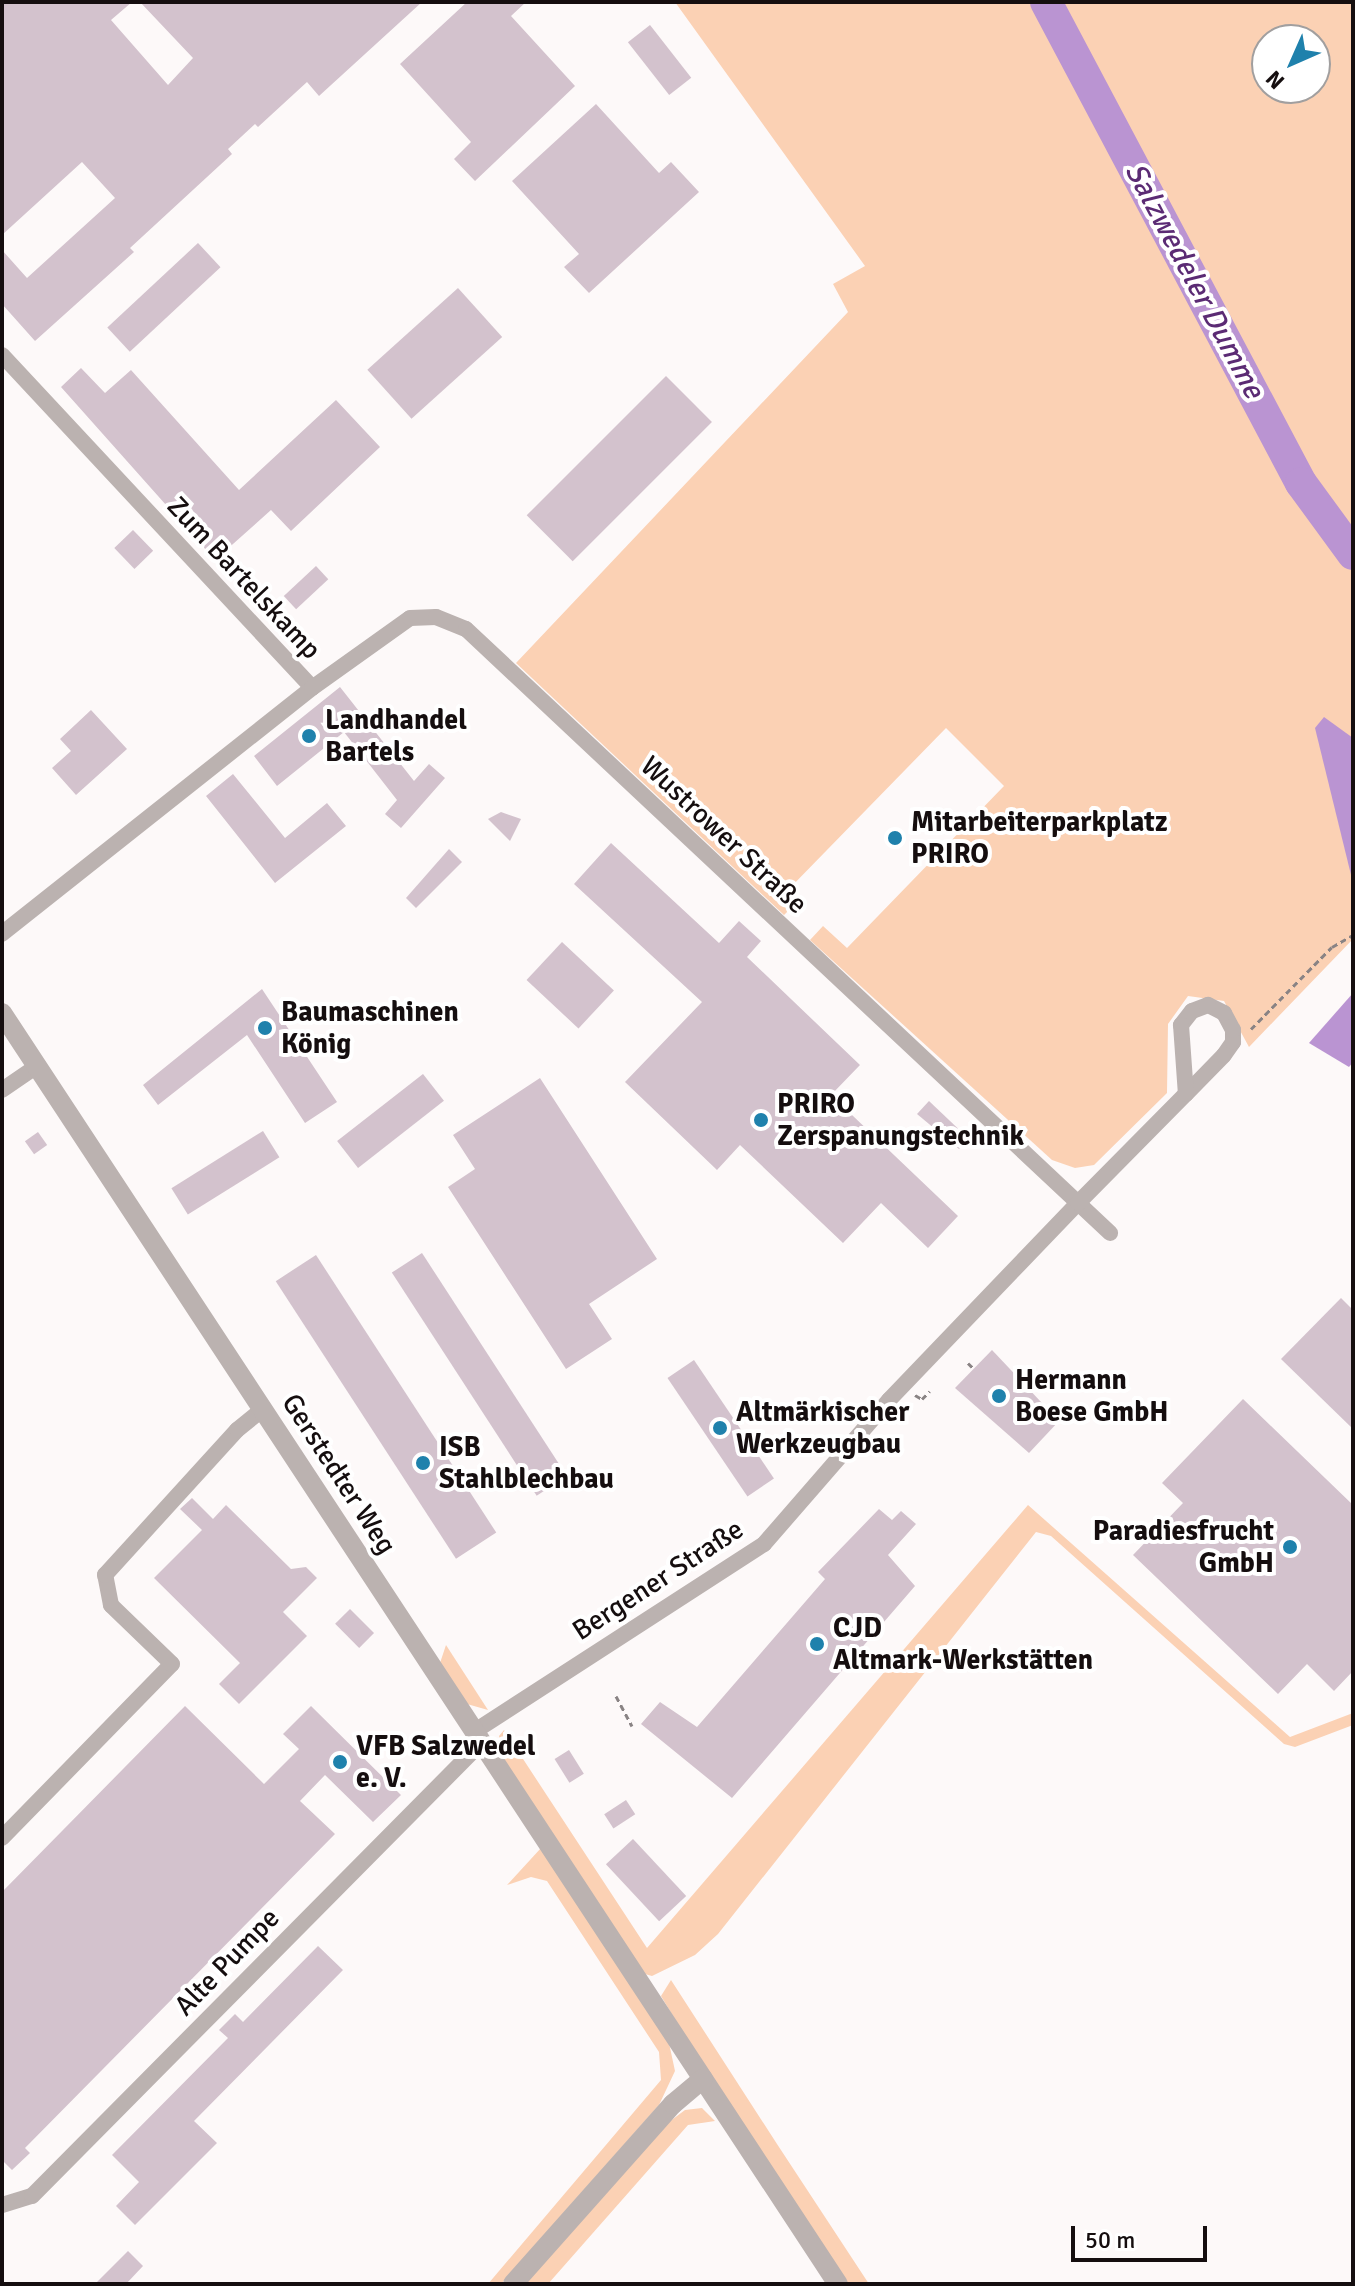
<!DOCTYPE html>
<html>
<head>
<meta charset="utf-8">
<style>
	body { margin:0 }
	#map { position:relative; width:1355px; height:2286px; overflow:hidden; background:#fdf9f9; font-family:Signika,sans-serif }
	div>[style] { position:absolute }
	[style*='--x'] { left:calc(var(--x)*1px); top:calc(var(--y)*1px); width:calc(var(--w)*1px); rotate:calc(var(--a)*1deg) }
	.green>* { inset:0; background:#fbd1b4 }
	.water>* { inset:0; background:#ba94d2 }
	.river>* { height:32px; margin:-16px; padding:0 16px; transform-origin:16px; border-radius:16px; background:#ba94d2 }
	.building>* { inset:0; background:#d3c2cd; transform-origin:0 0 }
	.path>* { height:3px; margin-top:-1.5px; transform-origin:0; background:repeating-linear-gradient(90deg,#898384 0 6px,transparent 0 10px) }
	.minor>* { height:16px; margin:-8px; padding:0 8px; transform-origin:8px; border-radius:8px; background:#bbb2b0 }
	.tertiary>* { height:20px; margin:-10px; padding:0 10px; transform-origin:10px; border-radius:10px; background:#bbb2b0 }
	.dots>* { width:22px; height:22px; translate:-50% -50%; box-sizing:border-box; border:4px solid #fff; border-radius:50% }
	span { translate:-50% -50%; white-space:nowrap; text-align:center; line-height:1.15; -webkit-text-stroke:8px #fff; paint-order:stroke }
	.street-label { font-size:28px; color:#150e0f }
	.poi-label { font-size:28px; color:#150e0f; font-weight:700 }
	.left { translate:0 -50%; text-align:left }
	.right { translate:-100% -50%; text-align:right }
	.water-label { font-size:30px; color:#5b2b74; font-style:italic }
	.frame { position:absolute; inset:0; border:4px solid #150e0f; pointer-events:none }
	.north { position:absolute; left:1251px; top:24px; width:80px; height:80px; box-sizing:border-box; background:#fff; border:2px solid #a19f9f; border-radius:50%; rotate:225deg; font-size:22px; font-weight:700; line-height:32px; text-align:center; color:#150e0f }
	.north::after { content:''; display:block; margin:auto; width:28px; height:36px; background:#1f81ac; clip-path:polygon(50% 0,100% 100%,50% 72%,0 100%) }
	.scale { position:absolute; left:1071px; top:2226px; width:136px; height:36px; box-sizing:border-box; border:4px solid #150e0f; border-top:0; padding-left:10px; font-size:24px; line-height:28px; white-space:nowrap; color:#150e0f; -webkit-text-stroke:6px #fff; paint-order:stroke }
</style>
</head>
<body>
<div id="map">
	<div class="green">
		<div style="clip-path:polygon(evenodd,675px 2px,1353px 2px,1353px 939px,1249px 1047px,1224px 1001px,1188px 996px,1168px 1024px,1167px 1093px,1094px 1165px,1075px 1168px,1052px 1160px,810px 940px,823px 926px,847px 948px,1004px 786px,946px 728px,787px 891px,797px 902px,784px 915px,516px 663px,848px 312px,833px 284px,865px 266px,675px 2px,1267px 40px,1315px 40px,1315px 88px,1267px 88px,1267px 40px)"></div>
		<div style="clip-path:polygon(1028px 1505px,1290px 1737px,1353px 1713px,1353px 1725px,1295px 1747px,1284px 1744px,1051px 1536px,1036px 1532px,718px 1934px,695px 1955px,652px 1976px,645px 1974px,503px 1758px,499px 1736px,504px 1730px,647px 1948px)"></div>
		<div style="clip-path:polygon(446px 1645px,488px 1710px,467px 1704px,440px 1663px)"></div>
		<div style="clip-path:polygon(541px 1848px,669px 2043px,675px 2071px,659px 2105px,501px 2284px,488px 2284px,661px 2080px,659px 2052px,547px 1881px,531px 1877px,507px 1885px)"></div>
		<div style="clip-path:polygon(671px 1980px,777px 2144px,869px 2284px,848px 2284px,679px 2026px,661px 1996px)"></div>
		<div style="clip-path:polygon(702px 2108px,715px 2121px,688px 2125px,548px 2284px,525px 2284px,669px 2122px,685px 2110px)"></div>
	</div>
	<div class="water">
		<div style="clip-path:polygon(1324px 717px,1353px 738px,1353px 883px,1315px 728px)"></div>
		<div style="clip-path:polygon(1353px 993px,1353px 1062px,1349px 1067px,1309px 1043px)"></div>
	</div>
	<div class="river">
		<div style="--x:1046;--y:2;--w:544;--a:62.07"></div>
		<div style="--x:1301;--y:483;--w:88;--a:53.8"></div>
	</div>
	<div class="building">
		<div style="clip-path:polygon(2px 2px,132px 2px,111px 20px,168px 85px,193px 58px,140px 2px,422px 2px,319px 96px,307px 82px,258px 127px,255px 124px,228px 149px,232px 154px,130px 248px,134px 252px,35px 341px,2px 304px,2px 250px,27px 278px,115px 198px,82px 162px,2px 235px)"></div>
		<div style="clip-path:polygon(467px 2px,526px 2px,511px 16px,575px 86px,475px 181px,454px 159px,471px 142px,400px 64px)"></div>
		<div style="left:650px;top:25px;width:67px;height:28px;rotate:52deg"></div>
		<div style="clip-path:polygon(596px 104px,659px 173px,671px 162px,699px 192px,589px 293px,564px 267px,579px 254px,512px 181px)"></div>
		<div style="left:198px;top:243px;width:33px;height:124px;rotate:47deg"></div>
		<div style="left:458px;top:288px;width:66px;height:122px;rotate:48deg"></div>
		<div style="clip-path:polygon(81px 368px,105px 393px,131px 370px,239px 490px,336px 400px,380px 447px,291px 531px,271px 510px,215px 560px,61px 387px)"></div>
		<div style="left:666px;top:376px;width:65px;height:197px;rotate:45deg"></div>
		<div style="left:133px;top:530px;width:29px;height:26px;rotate:46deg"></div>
		<div style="left:316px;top:566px;width:18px;height:44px;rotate:47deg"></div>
		<div style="clip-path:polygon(340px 687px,414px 781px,429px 764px,445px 778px,401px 828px,385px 814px,397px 800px,344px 732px,277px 786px,254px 756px)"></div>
		<div style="clip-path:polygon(91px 710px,127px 749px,76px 795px,52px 768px,71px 751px,60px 739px)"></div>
		<div style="clip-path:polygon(233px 774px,285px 838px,327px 803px,346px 826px,275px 883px,206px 796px)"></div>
		<div style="clip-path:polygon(501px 812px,521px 819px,510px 841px,488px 819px)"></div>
		<div style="clip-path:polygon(611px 843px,719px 943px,739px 921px,761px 941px,747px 957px,860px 1065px,831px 1095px,958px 1216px,928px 1248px,881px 1203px,843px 1243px,740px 1145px,717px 1170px,625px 1082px,702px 1002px,574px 884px)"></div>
		<div style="clip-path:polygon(449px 849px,462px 862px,416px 908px,406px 898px)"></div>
		<div style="left:562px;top:942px;width:71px;height:52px;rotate:43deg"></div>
		<div style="clip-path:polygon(262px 989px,337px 1102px,305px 1123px,247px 1035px,158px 1105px,143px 1085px)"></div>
		<div style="left:423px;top:1074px;width:34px;height:109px;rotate:52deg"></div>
		<div style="clip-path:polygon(540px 1078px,657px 1259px,589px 1304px,612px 1339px,566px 1369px,448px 1187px,475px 1169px,453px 1135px)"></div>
		<div style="clip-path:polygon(929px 1101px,969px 1139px,959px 1149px,917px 1114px)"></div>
		<div style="left:263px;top:1131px;width:31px;height:108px;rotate:58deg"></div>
		<div style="left:38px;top:1132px;width:16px;height:16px;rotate:55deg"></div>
		<div style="left:422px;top:1253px;width:266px;height:36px;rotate:57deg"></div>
		<div style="left:316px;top:1255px;width:331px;height:48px;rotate:57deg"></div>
		<div style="clip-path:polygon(1341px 1298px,1353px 1310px,1353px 1429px,1281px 1359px)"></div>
		<div style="clip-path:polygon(992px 1350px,1059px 1421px,1029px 1453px,955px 1388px)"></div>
		<div style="left:694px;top:1360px;width:143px;height:32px;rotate:56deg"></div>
		<div style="clip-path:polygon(1243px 1399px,1353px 1505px,1353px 1671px,1334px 1691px,1307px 1664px,1278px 1694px,1133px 1555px,1183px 1503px,1162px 1483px)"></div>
		<div style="clip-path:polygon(192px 1498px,213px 1519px,226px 1505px,291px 1569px,306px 1567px,317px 1578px,283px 1612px,307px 1636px,239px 1704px,219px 1684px,240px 1663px,154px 1578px,202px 1530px,180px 1509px)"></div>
		<div style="clip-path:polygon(879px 1509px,892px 1520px,901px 1511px,916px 1524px,888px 1555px,915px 1586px,732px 1798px,641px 1724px,660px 1702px,697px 1727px,825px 1579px,818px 1572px)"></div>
		<div style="left:350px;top:1609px;width:34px;height:21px;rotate:45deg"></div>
		<div style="clip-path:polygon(185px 1706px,264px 1784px,299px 1749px,283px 1734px,311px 1706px,401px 1795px,373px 1822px,325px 1775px,300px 1801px,335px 1834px,25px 2148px,30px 2153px,12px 2170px,2px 2160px,2px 1892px)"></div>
		<div style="left:569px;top:1750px;width:28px;height:17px;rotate:58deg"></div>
		<div style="left:626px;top:1800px;width:17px;height:26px;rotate:57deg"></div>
		<div style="left:633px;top:1839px;width:78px;height:37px;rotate:47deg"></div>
		<div style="clip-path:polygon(318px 1946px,343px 1970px,194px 2121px,217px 2143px,135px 2225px,116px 2206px,139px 2182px,112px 2155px,228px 2038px,219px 2030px,235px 2014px,243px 2022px)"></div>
		<div style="clip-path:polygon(128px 2251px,143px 2266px,126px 2284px,95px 2284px)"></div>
	</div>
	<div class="path">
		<div style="--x:1251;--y:1029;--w:115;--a:-45.4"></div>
		<div style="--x:1332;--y:947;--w:24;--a:-30"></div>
		<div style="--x:968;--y:1363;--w:8;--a:45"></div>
		<div style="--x:915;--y:1395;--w:8;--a:30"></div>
		<div style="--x:922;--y:1399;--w:11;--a:-45"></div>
		<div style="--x:616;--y:1696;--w:34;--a:62"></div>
	</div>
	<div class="minor">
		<div style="--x:2;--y:355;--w:455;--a:47"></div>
		<div style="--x:312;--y:688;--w:396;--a:141.6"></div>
		<div style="--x:312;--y:688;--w:120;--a:-35.5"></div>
		<div style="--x:410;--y:618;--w:26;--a:-2"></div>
		<div style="--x:436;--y:617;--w:32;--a:22"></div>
		<div style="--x:466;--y:629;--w:883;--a:43.16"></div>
		<div style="--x:2;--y:1090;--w:42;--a:-34.4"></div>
		<div style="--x:475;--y:1731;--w:344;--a:-32.9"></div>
		<div style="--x:764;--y:1544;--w:191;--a:-49"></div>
		<div style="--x:889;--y:1400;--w:273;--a:-46.2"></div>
		<div style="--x:1078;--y:1203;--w:153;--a:-45.3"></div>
		<div style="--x:1186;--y:1094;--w:54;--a:-45.7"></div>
		<div style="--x:1224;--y:1055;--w:16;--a:-55"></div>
		<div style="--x:1233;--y:1042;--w:12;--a:-90"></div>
		<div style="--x:1233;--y:1030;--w:19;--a:-118"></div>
		<div style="--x:1224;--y:1013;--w:18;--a:-153"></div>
		<div style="--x:1208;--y:1005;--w:17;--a:159"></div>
		<div style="--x:1192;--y:1011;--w:18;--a:128"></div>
		<div style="--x:1181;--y:1025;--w:69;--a:85.9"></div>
		<div style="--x:2;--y:1838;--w:243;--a:-45.7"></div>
		<div style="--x:172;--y:1664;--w:85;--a:-136"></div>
		<div style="--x:111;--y:1605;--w:31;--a:-101"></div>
		<div style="--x:105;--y:1575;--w:196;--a:-47.7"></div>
		<div style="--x:237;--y:1430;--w:33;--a:-39"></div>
		<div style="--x:2;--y:2205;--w:31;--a:-17"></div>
		<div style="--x:32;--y:2196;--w:639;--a:-45.25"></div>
	</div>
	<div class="tertiary">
		<div style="--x:2;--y:1013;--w:1521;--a:56.67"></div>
		<div style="--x:513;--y:2284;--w:241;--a:-48.4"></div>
		<div style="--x:673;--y:2104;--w:39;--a:-40"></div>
	</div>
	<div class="dots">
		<div style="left:309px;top:736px;background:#1f81ac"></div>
		<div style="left:895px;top:838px;background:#1f81ac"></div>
		<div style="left:265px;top:1028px;background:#1f81ac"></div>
		<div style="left:761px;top:1120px;background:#1f81ac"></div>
		<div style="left:999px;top:1396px;background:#1f81ac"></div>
		<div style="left:720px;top:1428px;background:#1f81ac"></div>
		<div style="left:423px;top:1463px;background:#1f81ac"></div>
		<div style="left:1290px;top:1547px;background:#1f81ac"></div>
		<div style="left:817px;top:1644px;background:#1f81ac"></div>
		<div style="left:340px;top:1762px;background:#1f81ac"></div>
	</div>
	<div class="street-label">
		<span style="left:244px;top:578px;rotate:47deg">Zum Bartelskamp</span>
		<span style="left:724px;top:835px;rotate:43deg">Wustrower Straße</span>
		<span style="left:339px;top:1474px;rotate:57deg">Gerstedter Weg</span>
		<span style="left:658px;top:1580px;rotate:-33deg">Bergener Straße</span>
		<span style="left:227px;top:1962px;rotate:-46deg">Alte Pumpe</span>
	</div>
	<div class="poi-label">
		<span class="left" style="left:325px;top:736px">Landhandel<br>Bartels</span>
		<span class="left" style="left:911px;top:838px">Mitarbeiterparkplatz<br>PRIRO</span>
		<span class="left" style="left:281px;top:1028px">Baumaschinen<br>König</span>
		<span class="left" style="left:777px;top:1120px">PRIRO<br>Zerspanungstechnik</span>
		<span class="left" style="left:1015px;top:1396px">Hermann<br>Boese GmbH</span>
		<span class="left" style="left:736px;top:1428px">Altmärkischer<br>Werkzeugbau</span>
		<span class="left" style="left:439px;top:1463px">ISB<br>Stahlblechbau</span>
		<span class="right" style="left:1274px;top:1547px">Paradiesfrucht<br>GmbH</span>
		<span class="left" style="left:833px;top:1644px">CJD<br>Altmark-Werkstätten</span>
		<span class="left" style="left:356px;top:1762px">VFB Salzwedel<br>e. V.</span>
	</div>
	<div class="water-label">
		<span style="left:1194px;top:281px;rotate:62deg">Salzwedeler Dumme</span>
	</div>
	<div class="frame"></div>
	<div class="north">N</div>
	<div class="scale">50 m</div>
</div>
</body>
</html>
